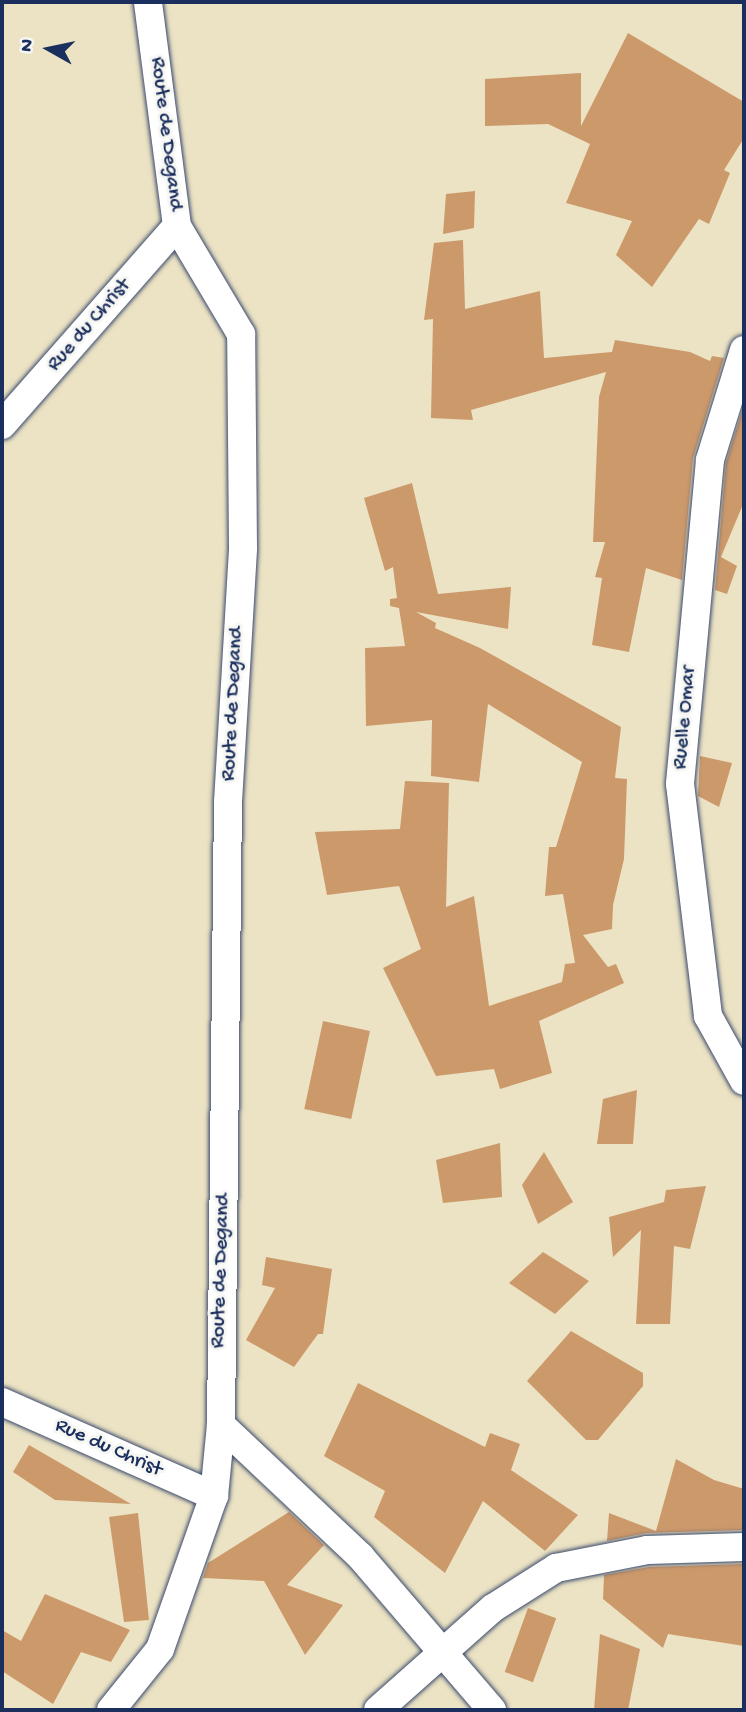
<!DOCTYPE html>
<html>
<head>
<meta charset="utf-8">
<style>
	body { margin:0 }
	#map { position:relative; width:746px; height:1712px; overflow:hidden; background:#ece3c4; font-family:"Gochi Hand",sans-serif }
	div>[style] { position:absolute }
	[style*='--x'] { left:calc(var(--x)*1px); top:calc(var(--y)*1px); width:calc(var(--w)*1px); rotate:calc(var(--a)*1deg) }
	.building>* { inset:0; background:#cc996b; transform-origin:0 0 }
	.roads { filter:drop-shadow(0 0 2px #3a4a6d) drop-shadow(0 0 2px #3a4a6d) }
	.minor>* { height:28px; margin:-14px; padding:0 14px; transform-origin:14px; border-radius:14px; background:#fff }
	span { translate:-50% -50%; white-space:nowrap; text-align:center; line-height:1.15; -webkit-text-stroke:6px #f6f6f2; paint-order:stroke }
	.street-label { font-size:21px; color:#1b2f5e }
	.frame { position:absolute; inset:0; border:4px solid #1b2f5e; pointer-events:none }
	.north { position:absolute; left:14px; top:14px; width:70px; height:70px; -webkit-text-stroke:5px #f6f6f2; paint-order:stroke; rotate:279deg; font-size:19px; font-weight:700; line-height:28px; text-align:center; color:#1b2f5e }
	.north::after { content:''; display:block; margin:auto; width:24px; height:32px; background:#1b2f5e; clip-path:polygon(50% 0,100% 100%,50% 72%,0 100%) }
</style>
</head>
<body>
<div id="map">
	<div class="building">
		<div style="clip-path:polygon(628px 33px,744px 102px,744px 138px,724px 170px,730px 173px,709px 224px,699px 219px,652px 287px,616px 255px,632px 221px,566px 203px,590px 144px,548px 124px,485px 126px,485px 79px,581px 73px,581px 126px)"></div>
		<div style="clip-path:polygon(475px 191px,474px 228px,443px 234px,446px 194px)"></div>
		<div style="clip-path:polygon(463px 240px,465px 309px,540px 291px,544px 358px,612px 352px,615px 340px,690px 352px,710px 361px,712px 356px,724px 358px,693px 458px,682px 580px,646px 568px,629px 652px,592px 645px,602px 578px,595px 577px,605px 542px,593px 542px,599px 397px,606px 372px,471px 410px,473px 420px,431px 418px,433px 319px,424px 320px,434px 243px)"></div>
		<div style="clip-path:polygon(744px 405px,744px 502px,721px 557px,737px 566px,727px 594px,715px 590px,726px 463px)"></div>
		<div style="clip-path:polygon(412px 483px,438px 594px,511px 587px,508px 629px,416px 612px,436px 623px,435px 628px,480px 648px,621px 727px,615px 778px,627px 779px,624px 859px,613px 905px,612px 929px,583px 935px,608px 967px,616px 964px,624px 983px,539px 1021px,552px 1073px,500px 1089px,494px 1069px,436px 1076px,383px 968px,421px 949px,399px 886px,327px 895px,315px 832px,400px 829px,405px 781px,449px 783px,446px 907px,474px 896px,489px 1006px,562px 982px,565px 964px,575px 963px,563px 894px,545px 896px,549px 847px,556px 847px,582px 762px,488px 704px,479px 782px,431px 776px,432px 720px,366px 726px,365px 648px,405px 646px,399px 608px,390px 606px,390px 599px,397px 598px,393px 567px,385px 571px,364px 498px)"></div>
		<div style="clip-path:polygon(700px 756px,732px 763px,719px 807px,698px 796px)"></div>
		<div style="left:323px;top:1021px;width:48px;height:90px;rotate:12deg"></div>
		<div style="clip-path:polygon(637px 1090px,633px 1144px,597px 1144px,603px 1099px)"></div>
		<div style="clip-path:polygon(500px 1143px,502px 1197px,443px 1203px,436px 1160px)"></div>
		<div style="clip-path:polygon(544px 1152px,573px 1202px,538px 1224px,522px 1185px)"></div>
		<div style="clip-path:polygon(706px 1186px,690px 1249px,674px 1246px,670px 1324px,636px 1324px,641px 1230px,613px 1257px,609px 1217px,664px 1202px,666px 1190px)"></div>
		<div style="clip-path:polygon(543px 1252px,589px 1281px,555px 1314px,509px 1283px)"></div>
		<div style="clip-path:polygon(266px 1257px,332px 1269px,323px 1334px,318px 1334px,294px 1367px,246px 1340px,275px 1288px,262px 1285px)"></div>
		<div style="clip-path:polygon(571px 1331px,643px 1373px,643px 1386px,598px 1440px,586px 1440px,527px 1381px)"></div>
		<div style="clip-path:polygon(358px 1383px,485px 1447px,490px 1433px,520px 1444px,511px 1470px,578px 1515px,545px 1551px,483px 1501px,445px 1573px,374px 1517px,385px 1491px,324px 1456px)"></div>
		<div style="clip-path:polygon(29px 1445px,131px 1504px,55px 1500px,13px 1472px)"></div>
		<div style="clip-path:polygon(676px 1459px,714px 1480px,744px 1489px,744px 1530px,646px 1533px,607px 1541px,609px 1513px,656px 1531px)"></div>
		<div style="clip-path:polygon(289px 1512px,324px 1545px,287px 1585px,343px 1605px,305px 1655px,264px 1581px,203px 1578px,208px 1563px)"></div>
		<div style="clip-path:polygon(138px 1513px,149px 1620px,124px 1622px,109px 1517px)"></div>
		<div style="clip-path:polygon(744px 1564px,744px 1646px,668px 1634px,663px 1648px,603px 1599px,604px 1575px,649px 1567px)"></div>
		<div style="clip-path:polygon(45px 1594px,130px 1630px,111px 1662px,81px 1652px,53px 1704px,2px 1671px,2px 1630px,21px 1641px)"></div>
		<div style="left:528px;top:1608px;width:30px;height:68px;rotate:20deg"></div>
		<div style="clip-path:polygon(600px 1634px,640px 1649px,628px 1710px,594px 1710px)"></div>
	</div>
	<div class="roads">
		<div class="minor">
			<div style="--x:744;--y:350;--w:115;--a:107.2"></div>
			<div style="--x:710;--y:460;--w:325;--a:95.3"></div>
			<div style="--x:680;--y:784;--w:234;--a:83.1"></div>
			<div style="--x:708;--y:1016;--w:74;--a:61"></div>
			<div style="--x:2;--y:425;--w:265;--a:-48.7"></div>
			<div style="--x:2;--y:1402;--w:232;--a:23.9"></div>
			<div style="--x:221;--y:1425;--w:191;--a:43.3"></div>
			<div style="--x:360;--y:1556;--w:203;--a:49.4"></div>
			<div style="--x:111;--y:1710;--w:78;--a:-51.2"></div>
			<div style="--x:160;--y:1649;--w:162;--a:-70.6"></div>
			<div style="--x:214;--y:1496;--w:71;--a:-84.4"></div>
			<div style="--x:221;--y:1425;--w:623;--a:-89.36"></div>
			<div style="--x:228;--y:802;--w:254;--a:-86.6"></div>
			<div style="--x:243;--y:548;--w:214;--a:-90.5"></div>
			<div style="--x:241;--y:334;--w:126;--a:-120.7"></div>
			<div style="--x:177;--y:226;--w:226;--a:-97.4"></div>
			<div style="--x:378;--y:1710;--w:154;--a:-41.6"></div>
			<div style="--x:493;--y:1608;--w:75;--a:-32.4"></div>
			<div style="--x:556;--y:1568;--w:93;--a:-11.2"></div>
			<div style="--x:647;--y:1550;--w:97;--a:-1.8"></div>
		</div>
	</div>
	<div class="street-label">
		<span style="left:165px;top:134px;rotate:83deg">Route de Degand</span>
		<span style="left:90px;top:326px;rotate:-49deg">Rue du Christ</span>
		<span style="left:234px;top:704px;rotate:-87deg">Route de Degand</span>
		<span style="left:686px;top:718px;rotate:-85deg">Ruelle Omar</span>
		<span style="left:222px;top:1271px;rotate:-88deg">Route de Degand</span>
		<span style="left:108px;top:1449px;rotate:24deg">Rue du Christ</span>
	</div>
	<div class="frame"></div>
	<div class="north">N</div>
</div>
</body>
</html>
